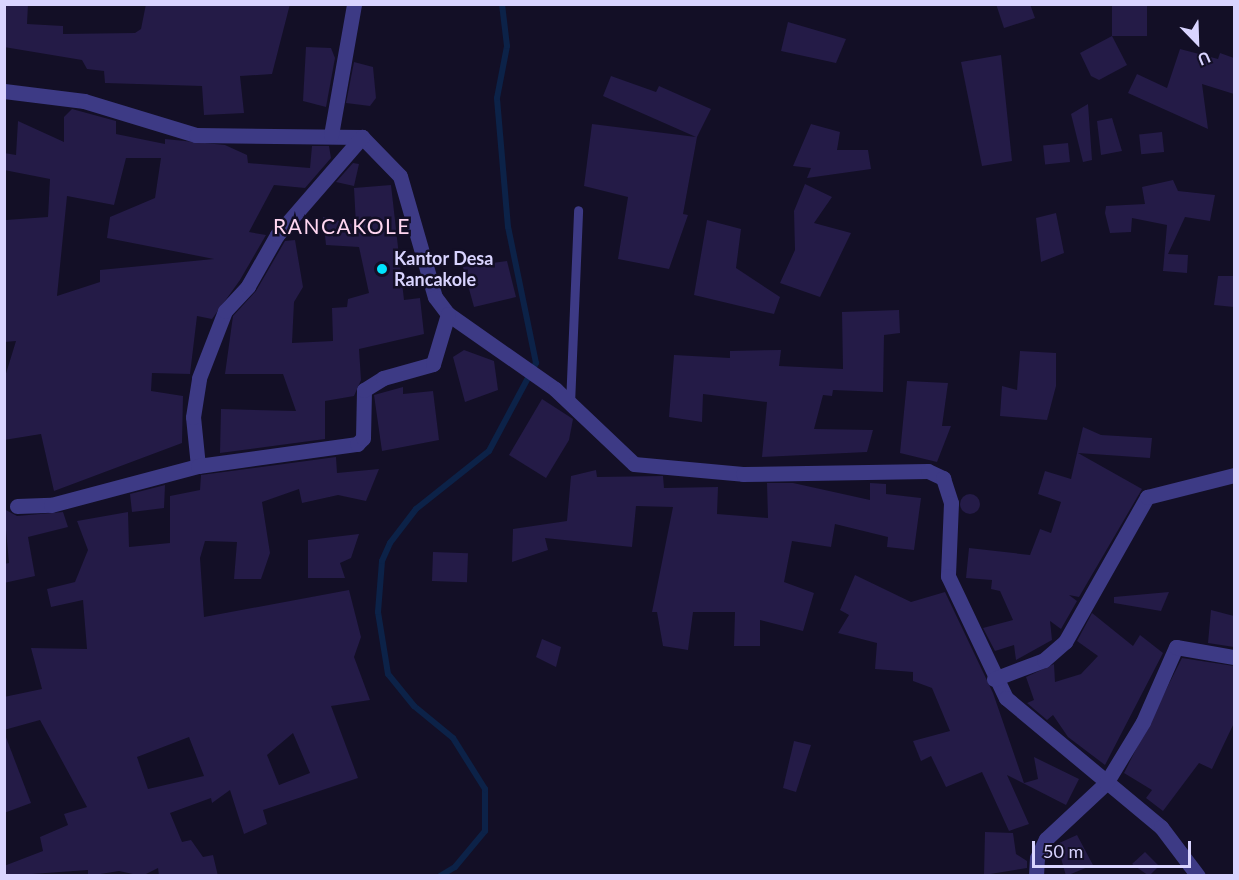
<!DOCTYPE html>
<html>
<head>
<meta charset="utf-8">
<style>
	body { margin:0 }
	#map { position:relative; width:1239px; height:880px; overflow:hidden; background:#130f26; font-family:Lato,sans-serif }
	div>[style] { position:absolute }
	[style*='--x'] { left:calc(var(--x)*1px); top:calc(var(--y)*1px); width:calc(var(--w)*1px); rotate:calc(var(--a)*1deg) }
	.stream>* { height:6px; margin:-3px; padding:0 3px; transform-origin:3px; border-radius:3px; background:#0c2248 }
	.building>* { inset:0; background:#241b47; transform-origin:0 0 }
	.round { border-radius:50% }
	.service>* { height:9px; margin:-4.5px; padding:0 4.5px; transform-origin:4.5px; border-radius:4.5px; background:#3d3a85 }
	.minor>* { height:15px; margin:-7.5px; padding:0 7.5px; transform-origin:7.5px; border-radius:7.5px; background:#3d3a85 }
	.dots>* { width:16px; height:16px; translate:-50% -50%; box-sizing:border-box; border:3px solid #130f26; border-radius:50% }
	span { translate:-50% -50%; white-space:nowrap; text-align:center; line-height:1.15; -webkit-text-stroke:5px #130f26; paint-order:stroke }
	.poi-label { font-size:18px; color:#d9d4ff; font-weight:700 }
	.left { translate:0 -50%; text-align:left }
	.quarter-label { font-size:21px; color:#ffd6f0; letter-spacing:1.5px }
	.frame { position:absolute; inset:0; border:6px solid #d9d4ff; pointer-events:none }
	.north { position:absolute; left:1167px; top:12px; width:60px; height:60px; -webkit-text-stroke:4px #130f26; paint-order:stroke; rotate:157deg; font-size:16px; font-weight:700; line-height:24px; text-align:center; color:#d9d4ff }
	.north::after { content:''; display:block; margin:auto; width:21px; height:27px; background:#d9d4ff; clip-path:polygon(50% 0,100% 100%,50% 72%,0 100%) }
	.scale { position:absolute; left:1032px; top:841px; width:159px; height:27px; box-sizing:border-box; border:3px solid #d9d4ff; border-top:0; padding-left:8px; font-size:18px; line-height:21px; white-space:nowrap; color:#d9d4ff; -webkit-text-stroke:4px #130f26; paint-order:stroke }
</style>
</head>
<body>
<div id="map">
	<div class="stream">
		<div style="--x:440;--y:876;--w:17;--a:-31"></div>
		<div style="--x:455;--y:867;--w:47;--a:-50.2"></div>
		<div style="--x:485;--y:831;--w:42;--a:-90"></div>
		<div style="--x:485;--y:789;--w:60;--a:-122.1"></div>
		<div style="--x:453;--y:738;--w:50;--a:-140.6"></div>
		<div style="--x:414;--y:706;--w:41;--a:-129.1"></div>
		<div style="--x:388;--y:674;--w:63;--a:-99.2"></div>
		<div style="--x:378;--y:612;--w:51;--a:-85.5"></div>
		<div style="--x:382;--y:561;--w:20;--a:-66"></div>
		<div style="--x:390;--y:543;--w:43;--a:-52.6"></div>
		<div style="--x:416;--y:509;--w:93;--a:-38.5"></div>
		<div style="--x:489;--y:451;--w:100;--a:-61.9"></div>
		<div style="--x:536;--y:363;--w:139;--a:-101.6"></div>
		<div style="--x:508;--y:227;--w:129;--a:-94.9"></div>
		<div style="--x:497;--y:98;--w:53;--a:-79.1"></div>
		<div style="--x:507;--y:46;--w:42;--a:-96.8"></div>
	</div>
	<div class="building">
		<div style="clip-path:polygon(4px 4px,28px 4px,27px 24px,63px 26px,63px 34px,135px 33px,141px 29px,146px 4px,290px 4px,272px 74px,240px 76px,244px 113px,204px 115px,202px 86px,105px 83px,104px 71px,87px 69px,82px 60px,4px 47px)"></div>
		<div style="clip-path:polygon(996px 4px,1030px 4px,1035px 18px,1004px 28px)"></div>
		<div style="left:1112px;top:4px;width:35px;height:32px"></div>
		<div style="clip-path:polygon(788px 22px,846px 39px,836px 63px,781px 51px)"></div>
		<div style="clip-path:polygon(1112px 36px,1127px 65px,1099px 80px,1091px 76px,1080px 53px)"></div>
		<div style="clip-path:polygon(306px 47px,331px 48px,335px 58px,326px 107px,303px 101px)"></div>
		<div style="clip-path:polygon(1180px 49px,1218px 59px,1220px 53px,1234px 58px,1234px 94px,1202px 84px,1208px 129px,1128px 93px,1137px 74px,1167px 88px)"></div>
		<div style="clip-path:polygon(1001px 55px,1012px 161px,982px 166px,961px 62px)"></div>
		<div style="clip-path:polygon(354px 62px,373px 67px,376px 98px,370px 106px,346px 103px)"></div>
		<div style="clip-path:polygon(611px 76px,656px 92px,659px 86px,711px 109px,697px 137px,683px 214px,688px 215px,669px 269px,618px 259px,628px 197px,584px 186px,592px 124px,696px 137px,603px 96px)"></div>
		<div style="clip-path:polygon(1088px 104px,1092px 160px,1083px 162px,1071px 114px)"></div>
		<div style="clip-path:polygon(evenodd,72px 109px,116px 121px,116px 134px,165px 144px,165px 139px,225px 145px,247px 155px,248px 163px,310px 168px,312px 146px,329px 146px,331px 158px,305px 188px,274px 185px,249px 232px,266px 235px,240px 280px,212px 319px,197px 316px,190px 374px,152px 373px,151px 391px,183px 396px,182px 443px,54px 491px,41px 434px,4px 440px,4px 380px,16px 341px,4px 342px,6px 220px,48px 217px,50px 179px,4px 170px,4px 153px,16px 155px,18px 121px,64px 142px,64px 117px,72px 109px,126px 158px,161px 158px,155px 198px,110px 217px,107px 238px,214px 259px,100px 270px,100px 282px,57px 296px,67px 196px,114px 205px,126px 158px)"></div>
		<div style="clip-path:polygon(1112px 118px,1122px 151px,1101px 155px,1097px 121px)"></div>
		<div style="clip-path:polygon(811px 124px,840px 132px,837px 150px,868px 150px,871px 169px,807px 178px,811px 168px,793px 166px)"></div>
		<div style="left:1162px;top:132px;width:20px;height:23px;rotate:84deg"></div>
		<div style="left:1068px;top:143px;width:19px;height:25px;rotate:84deg"></div>
		<div style="clip-path:polygon(353px 163px,359px 164px,354px 186px,336px 182px)"></div>
		<div style="clip-path:polygon(1173px 180px,1178px 191px,1215px 195px,1210px 221px,1185px 217px,1168px 254px,1188px 255px,1187px 273px,1163px 271px,1167px 225px,1132px 218px,1131px 232px,1110px 233px,1105px 213px,1106px 206px,1145px 204px,1142px 187px)"></div>
		<div style="clip-path:polygon(805px 184px,832px 197px,814px 223px,851px 233px,820px 297px,780px 283px,795px 250px,794px 211px)"></div>
		<div style="clip-path:polygon(391px 185px,404px 300px,420px 298px,424px 334px,359px 349px,361px 380px,354px 396px,325px 401px,325px 439px,220px 453px,221px 409px,296px 411px,283px 374px,225px 374px,233px 316px,256px 291px,285px 241px,295px 240px,303px 287px,294px 302px,292px 343px,333px 341px,332px 308px,347px 307px,348px 299px,369px 293px,359px 247px,326px 245px,323px 217px,356px 225px,354px 188px)"></div>
		<div style="clip-path:polygon(1056px 213px,1064px 253px,1041px 262px,1036px 218px)"></div>
		<div style="clip-path:polygon(707px 220px,741px 229px,736px 268px,780px 297px,774px 314px,694px 295px)"></div>
		<div style="clip-path:polygon(507px 261px,516px 297px,474px 307px,463px 267px)"></div>
		<div style="clip-path:polygon(1218px 276px,1234px 276px,1234px 307px,1214px 305px)"></div>
		<div style="clip-path:polygon(899px 310px,900px 333px,884px 335px,883px 392px,833px 390px,832px 396px,823px 395px,814px 429px,873px 430px,867px 452px,762px 457px,767px 402px,703px 394px,702px 422px,669px 417px,674px 355px,730px 358px,730px 351px,781px 350px,779px 366px,843px 369px,842px 312px)"></div>
		<div style="clip-path:polygon(464px 350px,494px 361px,498px 390px,465px 402px,453px 357px)"></div>
		<div style="clip-path:polygon(1020px 351px,1056px 353px,1056px 386px,1047px 420px,1000px 416px,1002px 386px,1017px 390px)"></div>
		<div style="clip-path:polygon(907px 381px,948px 383px,942px 426px,951px 426px,937px 462px,900px 453px)"></div>
		<div style="clip-path:polygon(403px 387px,403px 394px,433px 391px,439px 440px,382px 451px,374px 395px)"></div>
		<div style="clip-path:polygon(542px 399px,573px 419px,569px 440px,546px 478px,509px 455px)"></div>
		<div style="clip-path:polygon(1083px 427px,1101px 435px,1152px 438px,1150px 458px,1078px 453px,1142px 489px,1079px 597px,1069px 595px,1077px 601px,1061px 629px,1050px 621px,1052px 640px,1016px 660px,1014px 645px,995px 651px,983px 628px,1013px 620px,1000px 591px,991px 589px,992px 580px,966px 578px,969px 548px,1030px 555px,1040px 529px,1051px 533px,1061px 502px,1038px 494px,1045px 471px,1071px 479px)"></div>
		<div style="clip-path:polygon(evenodd,336px 457px,337px 473px,379px 469px,366px 501px,338px 495px,302px 503px,299px 489px,262px 502px,270px 553px,261px 579px,234px 579px,237px 542px,205px 541px,200px 558px,204px 617px,349px 590px,361px 637px,354px 657px,370px 700px,331px 706px,358px 778px,263px 810px,267px 824px,244px 834px,230px 790px,212px 803px,211px 798px,170px 813px,182px 842px,191px 840px,203px 857px,213px 855px,218px 876px,159px 876px,158px 868px,142px 876px,119px 871px,88px 876px,88px 870px,4px 876px,4px 866px,43px 851px,40px 837px,68px 825px,64px 814px,87px 807px,40px 720px,4px 730px,4px 697px,42px 689px,31px 648px,87px 649px,83px 600px,51px 607px,47px 589px,75px 582px,88px 550px,77px 521px,128px 512px,129px 547px,170px 543px,170px 496px,200px 490px,201px 475px,336px 457px,293px 733px,310px 773px,279px 785px,267px 755px,293px 733px,336px 457px,189px 737px,204px 776px,148px 789px,137px 757px,189px 737px)"></div>
		<div style="clip-path:polygon(596px 470px,597px 477px,663px 476px,664px 488px,718px 487px,717px 514px,768px 518px,767px 483px,793px 483px,870px 500px,870px 483px,886px 484px,886px 494px,921px 498px,914px 550px,887px 547px,888px 537px,835px 524px,831px 547px,792px 541px,784px 582px,814px 593px,803px 631px,760px 620px,760px 646px,734px 646px,735px 612px,693px 612px,688px 650px,663px 646px,657px 612px,652px 612px,673px 507px,636px 506px,632px 547px,545px 538px,548px 550px,512px 562px,513px 529px,567px 521px,571px 476px)"></div>
		<div style="clip-path:polygon(165px 485px,164px 508px,132px 512px,130px 494px)"></div>
		<div class="round" style="left:960px;top:494px;width:20px;height:20px"></div>
		<div style="clip-path:polygon(4px 509px,17px 516px,63px 512px,68px 527px,28px 537px,35px 576px,4px 583px,4px 564px,9px 563px)"></div>
		<div style="clip-path:polygon(359px 534px,351px 558px,340px 563px,345px 578px,308px 578px,308px 540px)"></div>
		<div style="left:433px;top:552px;width:35px;height:29px;rotate:2deg"></div>
		<div style="clip-path:polygon(855px 575px,911px 602px,945px 592px,993px 693px,1024px 783px,1038px 779px,1034px 757px,1079px 779px,1066px 805px,1007px 775px,1029px 824px,1009px 831px,982px 772px,946px 787px,931px 756px,921px 761px,913px 741px,950px 731px,932px 688px,913px 681px,913px 672px,875px 669px,877px 643px,838px 633px,849px 615px,840px 610px)"></div>
		<div style="clip-path:polygon(1169px 592px,1161px 611px,1114px 603px,1114px 597px)"></div>
		<div style="clip-path:polygon(1211px 610px,1234px 616px,1234px 647px,1208px 643px)"></div>
		<div style="clip-path:polygon(1092px 613px,1133px 646px,1140px 635px,1163px 653px,1105px 765px,1068px 737px,1053px 715px,1047px 720px,1027px 703px,1034px 700px,1026px 677px,1054px 664px,1055px 682px,1081px 674px,1098px 656px,1077px 641px)"></div>
		<div style="clip-path:polygon(542px 639px,561px 647px,556px 667px,536px 657px)"></div>
		<div style="clip-path:polygon(1182px 658px,1234px 666px,1234px 723px,1212px 769px,1199px 763px,1163px 811px,1146px 798px,1152px 790px,1124px 773px)"></div>
		<div style="clip-path:polygon(4px 732px,31px 803px,4px 813px)"></div>
		<div style="clip-path:polygon(794px 741px,811px 745px,796px 792px,783px 788px)"></div>
		<div style="clip-path:polygon(985px 832px,1013px 833px,1016px 854px,1027px 861px,1027px 868px,984px 875px)"></div>
		<div style="clip-path:polygon(1077px 835px,1093px 865px,1066px 876px,1057px 844px)"></div>
		<div style="clip-path:polygon(1145px 852px,1159px 866px,1149px 876px,1132px 864px)"></div>
	</div>
	<div class="service">
		<div style="--x:570;--y:404;--w:194;--a:-87.6"></div>
	</div>
	<div class="minor">
		<div style="--x:4;--y:91;--w:81;--a:7.1"></div>
		<div style="--x:84;--y:101;--w:117;--a:16.9"></div>
		<div style="--x:196;--y:135;--w:166;--a:0.7"></div>
		<div style="--x:362;--y:137;--w:54;--a:45.7"></div>
		<div style="--x:400;--y:176;--w:126;--a:73.9"></div>
		<div style="--x:435;--y:297;--w:21;--a:53"></div>
		<div style="--x:448;--y:314;--w:131;--a:35"></div>
		<div style="--x:555;--y:389;--w:109;--a:43.5"></div>
		<div style="--x:634;--y:464;--w:109;--a:5.2"></div>
		<div style="--x:743;--y:474;--w:185;--a:-0.9"></div>
		<div style="--x:928;--y:471;--w:17;--a:25"></div>
		<div style="--x:943;--y:478;--w:26;--a:72"></div>
		<div style="--x:951;--y:503;--w:73;--a:92.4"></div>
		<div style="--x:948;--y:576;--w:135;--a:64.6"></div>
		<div style="--x:1006;--y:698;--w:202;--a:39.8"></div>
		<div style="--x:1161;--y:827;--w:61;--a:52.9"></div>
		<div style="--x:331;--y:135;--w:133;--a:-80"></div>
		<div style="--x:198;--y:466;--w:49;--a:-95.8"></div>
		<div style="--x:193;--y:417;--w:39;--a:-81"></div>
		<div style="--x:199;--y:378;--w:72;--a:-68.8"></div>
		<div style="--x:225;--y:311;--w:34;--a:-47"></div>
		<div style="--x:248;--y:286;--w:59;--a:-60.4"></div>
		<div style="--x:277;--y:235;--w:130;--a:-49.1"></div>
		<div style="--x:17;--y:506;--w:34;--a:-2"></div>
		<div style="--x:51;--y:505;--w:152;--a:-14.9"></div>
		<div style="--x:198;--y:466;--w:161;--a:-7.9"></div>
		<div style="--x:357;--y:444;--w:8;--a:-45"></div>
		<div style="--x:363;--y:438;--w:48;--a:-88.8"></div>
		<div style="--x:364;--y:390;--w:22;--a:-32"></div>
		<div style="--x:383;--y:378;--w:52;--a:-15.6"></div>
		<div style="--x:433;--y:364;--w:52;--a:-73.3"></div>
		<div style="--x:994;--y:679;--w:53;--a:-20.8"></div>
		<div style="--x:1044;--y:660;--w:28;--a:-41"></div>
		<div style="--x:1065;--y:642;--w:167;--a:-60.5"></div>
		<div style="--x:1147;--y:497;--w:90;--a:-14.2"></div>
		<div style="--x:1036;--y:876;--w:18;--a:-87"></div>
		<div style="--x:1037;--y:858;--w:21;--a:-65"></div>
		<div style="--x:1046;--y:839;--w:82;--a:-43"></div>
		<div style="--x:1106;--y:783;--w:71;--a:-58.8"></div>
		<div style="--x:1143;--y:722;--w:82;--a:-66.3"></div>
		<div style="--x:1176;--y:647;--w:59;--a:9.8"></div>
	</div>
	<div class="dots">
		<div style="left:382px;top:269px;background:#00e5ff"></div>
	</div>
	<div class="poi-label">
		<span class="left" style="left:394px;top:269px">Kantor Desa<br>Rancakole</span>
	</div>
	<div class="quarter-label">
		<span style="left:342px;top:226px">RANCAKOLE</span>
	</div>
	<div class="frame"></div>
	<div class="north">U</div>
	<div class="scale">50 m</div>
</div>
</body>
</html>
